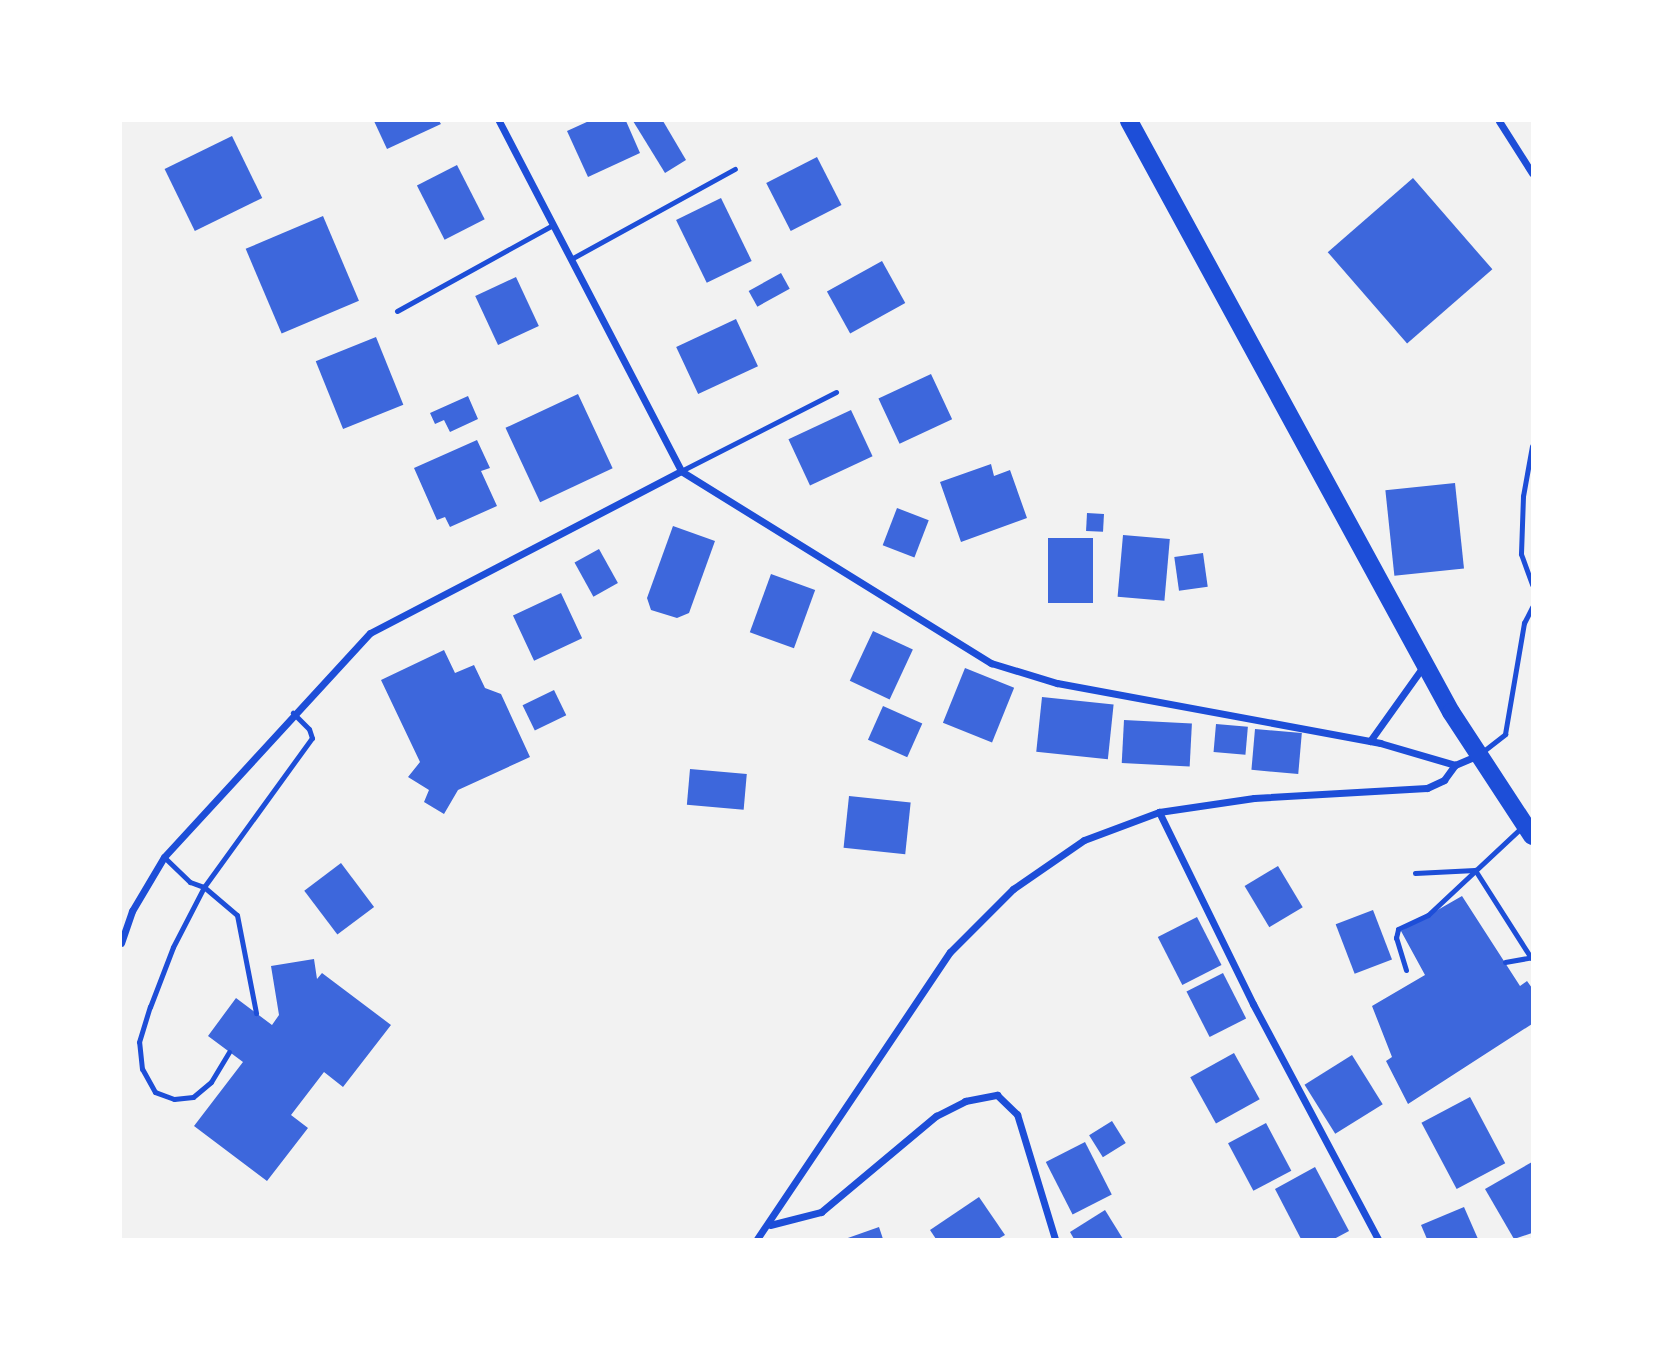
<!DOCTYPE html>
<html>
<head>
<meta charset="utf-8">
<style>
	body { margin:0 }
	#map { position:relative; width:1653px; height:1360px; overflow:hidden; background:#f2f2f2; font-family:"Open Sans",sans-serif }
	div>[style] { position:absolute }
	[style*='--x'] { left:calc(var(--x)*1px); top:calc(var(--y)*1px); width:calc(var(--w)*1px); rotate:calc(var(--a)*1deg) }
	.building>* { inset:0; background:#3d67dc; transform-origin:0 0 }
	.service>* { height:5px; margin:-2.5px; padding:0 2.5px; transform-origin:2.5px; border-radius:2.5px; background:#1d4ed8 }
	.minor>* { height:7px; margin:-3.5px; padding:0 3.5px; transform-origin:3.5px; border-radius:3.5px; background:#1d4ed8 }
	.primary>* { height:18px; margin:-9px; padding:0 9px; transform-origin:9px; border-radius:9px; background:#1d4ed8 }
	span { translate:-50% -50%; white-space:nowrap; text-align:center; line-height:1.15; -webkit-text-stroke:5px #fff; paint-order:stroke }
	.frame { position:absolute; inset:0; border:122px solid #fff; pointer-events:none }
</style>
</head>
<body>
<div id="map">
	<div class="building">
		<div style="clip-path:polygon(374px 121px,439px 121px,441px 124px,387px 149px)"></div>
		<div style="clip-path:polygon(589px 121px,626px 121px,640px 153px,588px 177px,567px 131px)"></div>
		<div style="clip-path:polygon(633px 121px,663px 121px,686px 160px,665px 173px)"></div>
		<div style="left:232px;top:136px;width:69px;height:75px;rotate:64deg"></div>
		<div style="left:817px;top:157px;width:54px;height:57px;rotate:63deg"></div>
		<div style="left:457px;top:165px;width:61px;height:45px;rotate:63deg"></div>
		<div style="left:1413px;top:178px;width:121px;height:113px;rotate:49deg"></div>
		<div style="left:721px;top:198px;width:70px;height:50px;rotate:64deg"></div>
		<div style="left:323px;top:216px;width:92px;height:84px;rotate:67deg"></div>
		<div style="left:882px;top:261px;width:48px;height:63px;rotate:61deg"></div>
		<div style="left:781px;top:273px;width:18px;height:37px;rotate:61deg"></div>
		<div style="left:516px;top:277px;width:54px;height:45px;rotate:65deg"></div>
		<div style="left:736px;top:319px;width:52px;height:66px;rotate:65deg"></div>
		<div style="left:376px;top:337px;width:73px;height:65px;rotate:68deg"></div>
		<div style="left:931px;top:374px;width:50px;height:58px;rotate:65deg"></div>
		<div style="left:578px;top:394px;width:82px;height:80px;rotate:65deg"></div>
		<div style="clip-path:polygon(468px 396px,478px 419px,450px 432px,444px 420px,435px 424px,430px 413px)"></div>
		<div style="left:851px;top:410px;width:51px;height:69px;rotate:65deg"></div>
		<div style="clip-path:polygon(477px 440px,490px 468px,481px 471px,497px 506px,450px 527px,445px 517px,437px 520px,414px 468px)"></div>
		<div style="clip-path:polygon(991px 464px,994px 476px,1010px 470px,1027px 518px,961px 542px,940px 482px)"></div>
		<div style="left:1455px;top:483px;width:86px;height:70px;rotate:84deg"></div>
		<div style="left:897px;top:508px;width:34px;height:40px;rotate:21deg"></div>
		<div style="left:1087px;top:513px;width:17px;height:18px;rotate:3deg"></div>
		<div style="clip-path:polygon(673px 526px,715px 541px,689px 613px,677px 618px,651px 610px,647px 598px)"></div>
		<div style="left:1123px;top:535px;width:47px;height:62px;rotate:5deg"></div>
		<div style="left:1048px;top:538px;width:45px;height:65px"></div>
		<div style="left:599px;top:549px;width:39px;height:28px;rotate:61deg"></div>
		<div style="left:1203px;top:553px;width:34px;height:29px;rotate:82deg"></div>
		<div style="left:771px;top:574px;width:47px;height:62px;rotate:20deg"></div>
		<div style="left:561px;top:593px;width:50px;height:53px;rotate:65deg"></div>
		<div style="left:873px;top:631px;width:44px;height:55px;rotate:25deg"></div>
		<div style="clip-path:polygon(444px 650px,455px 673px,474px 665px,485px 688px,501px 694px,530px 757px,458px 790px,444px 814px,424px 802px,429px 790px,408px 777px,420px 762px,381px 680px)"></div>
		<div style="left:965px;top:668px;width:53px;height:59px;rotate:22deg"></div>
		<div style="left:554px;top:690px;width:28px;height:35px;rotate:64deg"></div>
		<div style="left:1042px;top:697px;width:72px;height:55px;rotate:6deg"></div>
		<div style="left:883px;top:706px;width:43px;height:37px;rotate:24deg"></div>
		<div style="left:1124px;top:720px;width:68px;height:43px;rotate:3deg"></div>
		<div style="left:1216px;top:724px;width:32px;height:28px;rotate:5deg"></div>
		<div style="left:1255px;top:729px;width:47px;height:41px;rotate:5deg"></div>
		<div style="left:690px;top:769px;width:57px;height:36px;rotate:5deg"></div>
		<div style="left:849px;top:796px;width:62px;height:52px;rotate:6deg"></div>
		<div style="left:341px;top:863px;width:55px;height:46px;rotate:53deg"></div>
		<div style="left:1278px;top:866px;width:48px;height:39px;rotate:59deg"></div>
		<div style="clip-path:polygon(1462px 896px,1520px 986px,1527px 981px,1532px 988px,1532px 1024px,1408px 1104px,1386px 1061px,1392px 1057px,1372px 1006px,1425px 975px,1401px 931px)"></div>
		<div style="left:1373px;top:910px;width:53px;height:40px;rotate:69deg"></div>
		<div style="left:1197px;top:917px;width:54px;height:44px;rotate:63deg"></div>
		<div style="clip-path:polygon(314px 959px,317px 979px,322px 973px,391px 1025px,343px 1087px,324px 1072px,291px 1115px,308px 1128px,267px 1181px,194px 1126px,243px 1062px,208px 1036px,236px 998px,272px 1025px,279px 1015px,271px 966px)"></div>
		<div style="left:1223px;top:973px;width:51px;height:41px;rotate:63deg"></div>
		<div style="left:1234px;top:1053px;width:53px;height:50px;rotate:61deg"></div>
		<div style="left:1352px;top:1055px;width:58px;height:56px;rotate:58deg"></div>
		<div style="left:1470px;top:1097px;width:75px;height:55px;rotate:62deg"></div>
		<div style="left:1112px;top:1121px;width:26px;height:27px;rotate:58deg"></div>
		<div style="left:1266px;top:1123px;width:54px;height:43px;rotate:62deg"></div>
		<div style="left:1085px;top:1142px;width:59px;height:44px;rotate:63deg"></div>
		<div style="clip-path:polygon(1532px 1162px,1532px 1233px,1514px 1239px,1485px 1189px)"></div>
		<div style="clip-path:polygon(1315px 1167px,1349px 1231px,1334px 1239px,1301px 1239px,1275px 1189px)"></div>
		<div style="clip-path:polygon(979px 1197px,1005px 1235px,998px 1239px,936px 1239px,930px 1230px)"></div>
		<div style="clip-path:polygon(1464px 1207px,1478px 1239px,1427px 1239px,1421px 1225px)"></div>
		<div style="clip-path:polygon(1105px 1210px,1123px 1239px,1074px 1239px,1070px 1232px)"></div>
		<div style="clip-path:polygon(879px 1227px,883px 1239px,845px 1239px)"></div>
	</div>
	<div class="service">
		<div style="--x:571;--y:259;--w:187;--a:-28.8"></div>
		<div style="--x:397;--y:311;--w:178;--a:-28.9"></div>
		<div style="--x:1532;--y:446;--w:51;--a:100.2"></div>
		<div style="--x:1523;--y:496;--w:58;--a:92"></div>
		<div style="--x:1521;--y:554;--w:33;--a:70"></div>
		<div style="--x:681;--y:471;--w:174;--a:-27"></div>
		<div style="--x:1481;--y:753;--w:31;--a:-38"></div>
		<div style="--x:1505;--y:734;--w:113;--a:-80.3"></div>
		<div style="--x:1524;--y:623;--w:18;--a:-63"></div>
		<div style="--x:164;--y:857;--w:36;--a:44"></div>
		<div style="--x:190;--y:882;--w:15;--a:20"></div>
		<div style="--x:204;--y:887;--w:184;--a:-54.1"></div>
		<div style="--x:312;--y:738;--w:9;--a:-108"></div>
		<div style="--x:309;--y:729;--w:23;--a:-135"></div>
		<div style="--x:1415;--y:873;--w:60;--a:-2.9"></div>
		<div style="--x:1475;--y:870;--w:104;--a:57.5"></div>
		<div style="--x:1505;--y:962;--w:27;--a:-10"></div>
		<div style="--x:1406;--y:970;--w:34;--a:-107"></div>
		<div style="--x:1396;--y:938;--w:9;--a:-77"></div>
		<div style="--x:1398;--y:929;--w:33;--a:-25"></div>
		<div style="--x:1428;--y:915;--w:129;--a:-43.1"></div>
		<div style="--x:229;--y:1052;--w:35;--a:121"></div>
		<div style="--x:211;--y:1082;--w:23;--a:140"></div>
		<div style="--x:193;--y:1097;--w:19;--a:174"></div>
		<div style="--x:174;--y:1099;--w:20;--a:-160"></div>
		<div style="--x:155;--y:1092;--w:26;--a:-119"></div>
		<div style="--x:142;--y:1069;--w:27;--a:-96"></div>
		<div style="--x:139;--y:1042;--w:37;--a:-73"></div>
		<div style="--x:150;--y:1007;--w:64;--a:-69"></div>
		<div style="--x:173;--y:947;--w:68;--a:-62.7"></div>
		<div style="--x:204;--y:887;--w:43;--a:40.3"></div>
		<div style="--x:237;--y:915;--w:100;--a:79"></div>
	</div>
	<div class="minor">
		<div style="--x:499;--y:121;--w:394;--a:62.5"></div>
		<div style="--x:681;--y:471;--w:365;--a:31.8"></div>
		<div style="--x:991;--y:663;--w:69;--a:16.9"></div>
		<div style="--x:1057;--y:683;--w:329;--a:10.5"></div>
		<div style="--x:1380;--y:743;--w:78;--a:16.3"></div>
		<div style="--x:1499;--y:121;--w:62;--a:57.6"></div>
		<div style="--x:1370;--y:741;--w:95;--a:-54.5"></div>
		<div style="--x:1159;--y:812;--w:214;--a:63.9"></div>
		<div style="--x:1253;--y:1004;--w:266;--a:62"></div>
		<div style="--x:121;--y:943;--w:34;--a:-71"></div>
		<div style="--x:132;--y:911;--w:63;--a:-59.3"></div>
		<div style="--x:164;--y:857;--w:304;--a:-47.4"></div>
		<div style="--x:370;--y:633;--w:351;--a:-27.5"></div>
		<div style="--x:770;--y:1225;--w:53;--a:-14.3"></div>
		<div style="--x:821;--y:1212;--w:150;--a:-39.9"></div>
		<div style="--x:936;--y:1116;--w:33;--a:-27"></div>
		<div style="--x:965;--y:1101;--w:33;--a:-11"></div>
		<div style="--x:997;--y:1095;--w:28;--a:44"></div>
		<div style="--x:1017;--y:1114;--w:131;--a:73.1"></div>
		<div style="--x:757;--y:1239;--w:346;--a:-56.1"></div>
		<div style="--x:950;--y:952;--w:89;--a:-45"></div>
		<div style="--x:1013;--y:889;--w:86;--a:-34.6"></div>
		<div style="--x:1084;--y:840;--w:80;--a:-20.5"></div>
		<div style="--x:1159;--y:812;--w:96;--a:-8.4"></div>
		<div style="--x:1254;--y:798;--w:173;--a:-3.3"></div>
		<div style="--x:1427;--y:788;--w:19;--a:-25"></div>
		<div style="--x:1444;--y:780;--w:19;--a:-54"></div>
		<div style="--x:1455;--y:765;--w:25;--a:-23"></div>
	</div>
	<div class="primary">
		<div style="--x:1129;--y:121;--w:673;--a:61.42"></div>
		<div style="--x:1451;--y:712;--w:148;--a:56.8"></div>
	</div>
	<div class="frame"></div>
</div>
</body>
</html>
